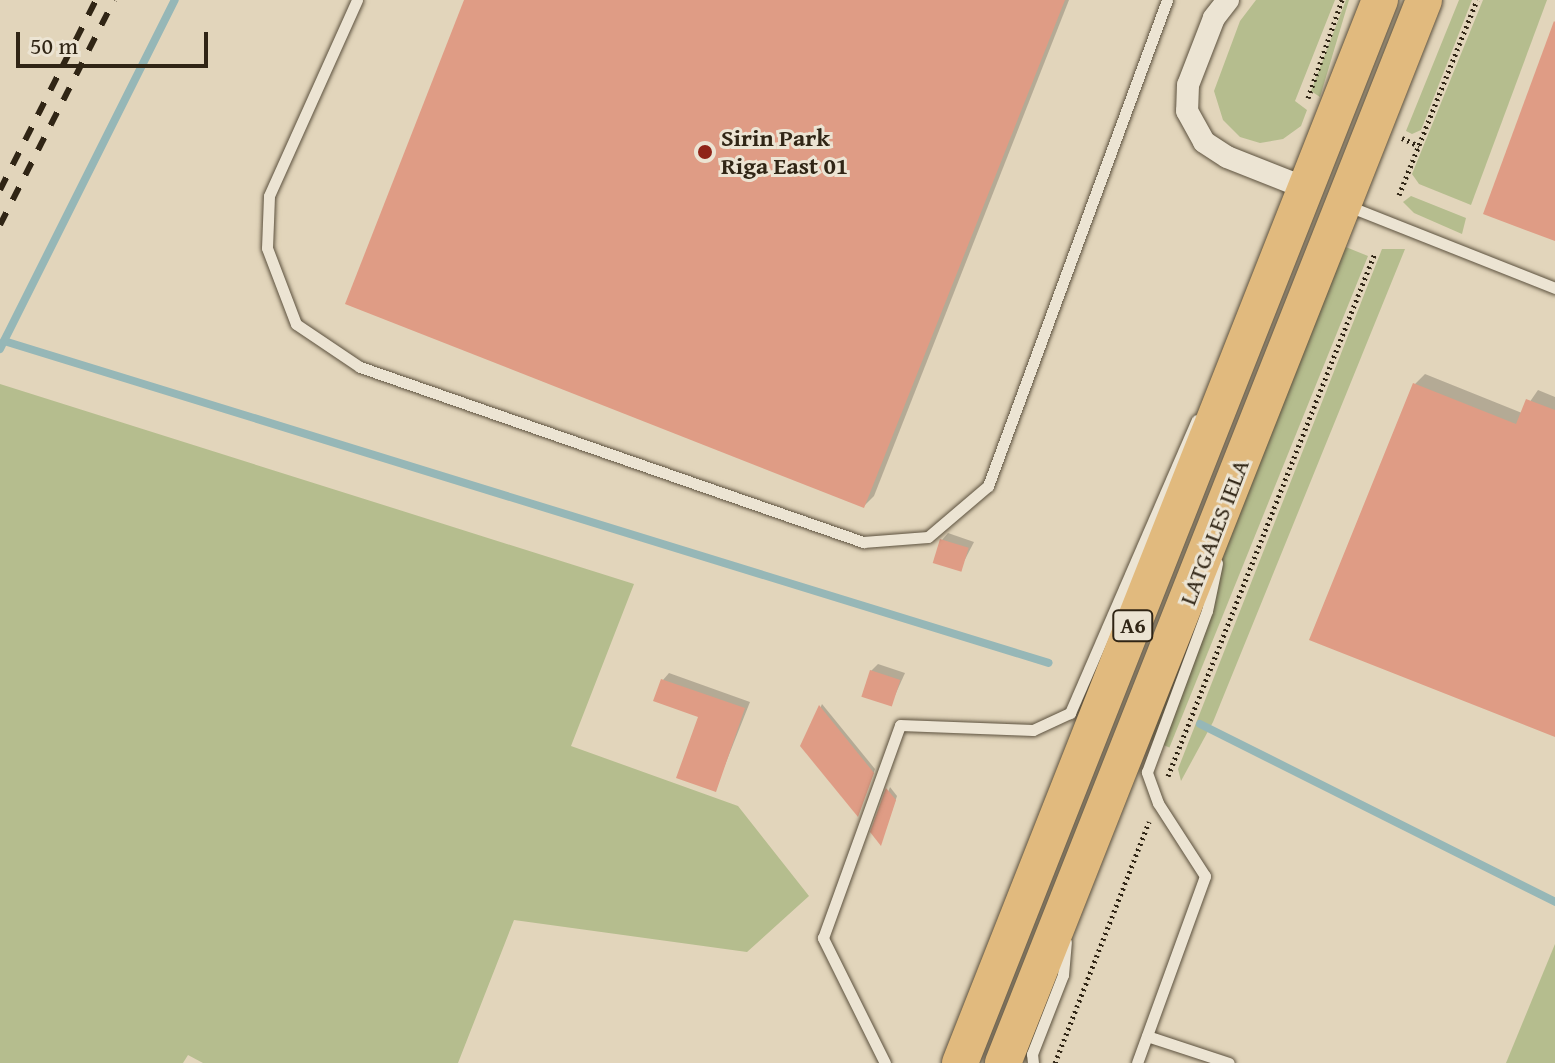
<!DOCTYPE html>
<html>
<head>
<meta charset="utf-8">
<style>
	body { margin:0 }
	#map { position:relative; width:1555px; height:1063px; overflow:hidden; background:#e2d5bb; font-family:"Gentium Book Plus",serif }
	div>[style] { position:absolute }
	[style*='--x'] { left:calc(var(--x)*1px); top:calc(var(--y)*1px); width:calc(var(--w)*1px); rotate:calc(var(--a)*1deg) }
	.green>* { inset:0; background:#b5bd8e; transform-origin:0 0 }
	.shadow>* { inset:0; background:#0003 }
	.stream>* { height:8px; margin:-4px; padding:0 4px; transform-origin:4px; border-radius:4px; background:#96b7b7 }
	.building>* { inset:0; background:#df9c85; transform-origin:0 0 }
	.path>* { height:5px; margin-top:-2.5px; transform-origin:0; background:repeating-linear-gradient(90deg,#302515 0 2px,transparent 0 6px) }
	.roads { filter:drop-shadow(0 0 2px #5c513e) drop-shadow(0 0 2px #5c513e) }
	.service>* { height:11px; margin:-5.5px; padding:0 5.5px; transform-origin:5.5px; border-radius:5.5px; background:#ece4d3 }
	.minor>* { height:22px; margin:-11px; padding:0 11px; transform-origin:11px; border-radius:11px; background:#ece4d3 }
	.trunk>* { height:36px; margin:-18px; padding:0 18px; transform-origin:18px; border-radius:18px; background:#e1ba7e }
	.rail>* { height:6px; margin-top:-3px; transform-origin:0; background:repeating-linear-gradient(90deg,#302515 0 14px,transparent 0 28px) }
	.dots>* { width:22px; height:22px; translate:-50% -50%; box-sizing:border-box; border:4px solid #ece4d3; border-radius:50% }
	span { translate:-50% -50%; white-space:nowrap; text-align:center; line-height:1.15; -webkit-text-stroke:6px #ece4d3; paint-order:stroke }
	.shield-label span { padding:2px 6px; background:#ece4d3; border:2px solid; border-radius:6px; -webkit-text-stroke-width:0 }
	.shield-label { font-size:22px; color:#302515; font-weight:700 }
	.poi-label { font-size:24px; color:#302515; font-weight:700 }
	.left { translate:0 -50%; text-align:left }
	.street-label { font-size:24px; color:#302515 }
	.scale { position:absolute; left:16px; top:32px; width:192px; height:36px; box-sizing:border-box; border:4px solid #302515; border-top:0; padding-left:10px; font-size:24px; line-height:28px; white-space:nowrap; color:#302515; -webkit-text-stroke:6px #ece4d3; paint-order:stroke }
</style>
</head>
<body>
<div id="map">
	<div class="green">
		<div style="clip-path:polygon(1256px 0,1335px 0,1295px 101px,1307px 110px,1301px 126px,1283px 139px,1260px 143px,1240px 137px,1223px 120px,1214px 91px,1240px 21px)"></div>
		<div style="clip-path:polygon(1346px 0,1349px 0,1320px 97px,1311px 91px)"></div>
		<div style="clip-path:polygon(1459px 0,1472px 0,1421px 130px,1412px 134px,1406px 131px)"></div>
		<div style="clip-path:polygon(1483px 0,1547px 0,1471px 205px,1419px 184px,1412px 174px)"></div>
		<div style="clip-path:polygon(1411px 196px,1466px 218px,1462px 234px,1414px 213px,1403px 202px)"></div>
		<div style="clip-path:polygon(1382px 249px,1405px 249px,1213px 722px,1181px 781px,1178px 769px)"></div>
		<div style="left:1368px;top:256px;width:530px;height:24px;rotate:112deg"></div>
		<div style="clip-path:polygon(0 384px,634px 584px,571px 746px,738px 806px,809px 896px,747px 952px,514px 920px,458px 1063px,203px 1063px,188px 1055px,183px 1063px,0 1063px)"></div>
		<div style="clip-path:polygon(1555px 944px,1555px 1063px,1506px 1063px)"></div>
	</div>
	<div class="shadow">
		<div style="clip-path:polygon(466px 0,1069px 0,874px 496px,864px 506px)"></div>
		<div style="clip-path:polygon(1555px 24px,1555px 239px,1485px 213px)"></div>
		<div style="clip-path:polygon(1425px 374px,1522px 413px,1538px 390px,1555px 397px,1555px 735px,1415px 384px)"></div>
		<div style="clip-path:polygon(948px 533px,974px 542px,960px 569px,942px 540px)"></div>
		<div style="clip-path:polygon(878px 664px,905px 673px,891px 704px,871px 671px)"></div>
		<div style="clip-path:polygon(669px 673px,750px 702px,715px 790px,700px 715px,663px 680px)"></div>
		<div style="clip-path:polygon(822px 704px,875px 769px,858px 814px,803px 746px)"></div>
		<div style="clip-path:polygon(890px 787px,897px 796px,881px 843px,872px 832px)"></div>
	</div>
	<div class="stream">
		<div style="--x:4;--y:341;--w:1093;--a:17.13"></div>
		<div style="--x:0;--y:349;--w:390;--a:-63.4"></div>
		<div style="--x:1200;--y:724;--w:397;--a:26.6"></div>
	</div>
	<div class="building">
		<div style="clip-path:polygon(464px 0,1065px 0,864px 508px,345px 304px)"></div>
		<div style="clip-path:polygon(1554px 21px,1555px 22px,1555px 241px,1483px 214px)"></div>
		<div style="clip-path:polygon(1413px 383px,1516px 424px,1526px 399px,1555px 410px,1555px 737px,1309px 640px)"></div>
		<div style="left:940px;top:539px;width:30px;height:25px;rotate:17deg"></div>
		<div style="left:870px;top:670px;width:32px;height:28px;rotate:18deg"></div>
		<div style="clip-path:polygon(661px 679px,745px 708px,716px 792px,676px 778px,698px 717px,653px 701px)"></div>
		<div style="clip-path:polygon(819px 705px,874px 773px,858px 817px,800px 746px)"></div>
		<div style="clip-path:polygon(886px 788px,896px 800px,881px 846px,870px 832px)"></div>
	</div>
	<div class="path">
		<div style="--x:1308;--y:98;--w:104;--a:-70.9"></div>
		<div style="--x:1402;--y:138;--w:19;--a:25"></div>
		<div style="--x:1399;--y:195;--w:210;--a:-68.2"></div>
		<div style="--x:1168;--y:776;--w:562;--a:-68.41"></div>
		<div style="--x:1055;--y:1063;--w:259;--a:-68.7"></div>
	</div>
	<div class="roads">
		<div class="service">
			<div style="--x:357;--y:0;--w:215;--a:114.2"></div>
			<div style="--x:269;--y:196;--w:52;--a:92.2"></div>
			<div style="--x:267;--y:248;--w:81;--a:69.1"></div>
			<div style="--x:296;--y:324;--w:77;--a:33.9"></div>
			<div style="--x:360;--y:367;--w:533;--a:19.18"></div>
			<div style="--x:863;--y:542;--w:65;--a:-4.4"></div>
			<div style="--x:928;--y:537;--w:79;--a:-40.4"></div>
			<div style="--x:988;--y:486;--w:518;--a:-69.78"></div>
			<div style="--x:1348;--y:206;--w:223;--a:21.6"></div>
			<div style="--x:1147;--y:1036;--w:86;--a:18.2"></div>
			<div style="--x:885;--y:1063;--w:140;--a:-116.4"></div>
			<div style="--x:823;--y:938;--w:226;--a:-70.1"></div>
			<div style="--x:900;--y:725;--w:133;--a:2.2"></div>
			<div style="--x:1033;--y:730;--w:41;--a:-24.7"></div>
			<div style="--x:1070;--y:713;--w:319;--a:-66.6"></div>
			<div style="--x:1033;--y:1063;--w:9;--a:-96"></div>
			<div style="--x:1032;--y:1054;--w:85;--a:-68.6"></div>
			<div style="--x:1063;--y:975;--w:33;--a:-85"></div>
			<div style="--x:1137;--y:1063;--w:199;--a:-70"></div>
			<div style="--x:1205;--y:876;--w:87;--a:-122.8"></div>
			<div style="--x:1158;--y:803;--w:33;--a:-110"></div>
			<div style="--x:1147;--y:772;--w:172;--a:-69.6"></div>
			<div style="--x:1207;--y:611;--w:49;--a:-78.2"></div>
		</div>
		<div class="minor">
			<div style="--x:1228;--y:0;--w:23;--a:128"></div>
			<div style="--x:1214;--y:18;--w:72;--a:111.2"></div>
			<div style="--x:1188;--y:85;--w:26;--a:92"></div>
			<div style="--x:1187;--y:111;--w:35;--a:61"></div>
			<div style="--x:1204;--y:142;--w:27;--a:33"></div>
			<div style="--x:1227;--y:157;--w:87;--a:21.6"></div>
		</div>
		<div class="trunk">
			<div style="--x:960;--y:1063;--w:1143;--a:-68.44"></div>
			<div style="--x:1003;--y:1063;--w:1143;--a:-68.39"></div>
		</div>
	</div>
	<div class="rail">
		<div style="--x:0;--y:190;--w:213;--a:-63.2"></div>
		<div style="--x:0;--y:225;--w:252;--a:-63.1"></div>
	</div>
	<div class="dots">
		<div style="left:705px;top:152px;background:#8f2418"></div>
	</div>
	<div class="shield-label">
		<span style="left:1133px;top:626px">A6</span>
	</div>
	<div class="poi-label">
		<span class="left" style="left:721px;top:152px">Sirin Park<br>Riga East 01</span>
	</div>
	<div class="street-label">
		<span style="left:1214px;top:532px;rotate:-69deg">LATGALES IELA</span>
	</div>
	<div class="scale">50 m</div>
</div>
</body>
</html>
